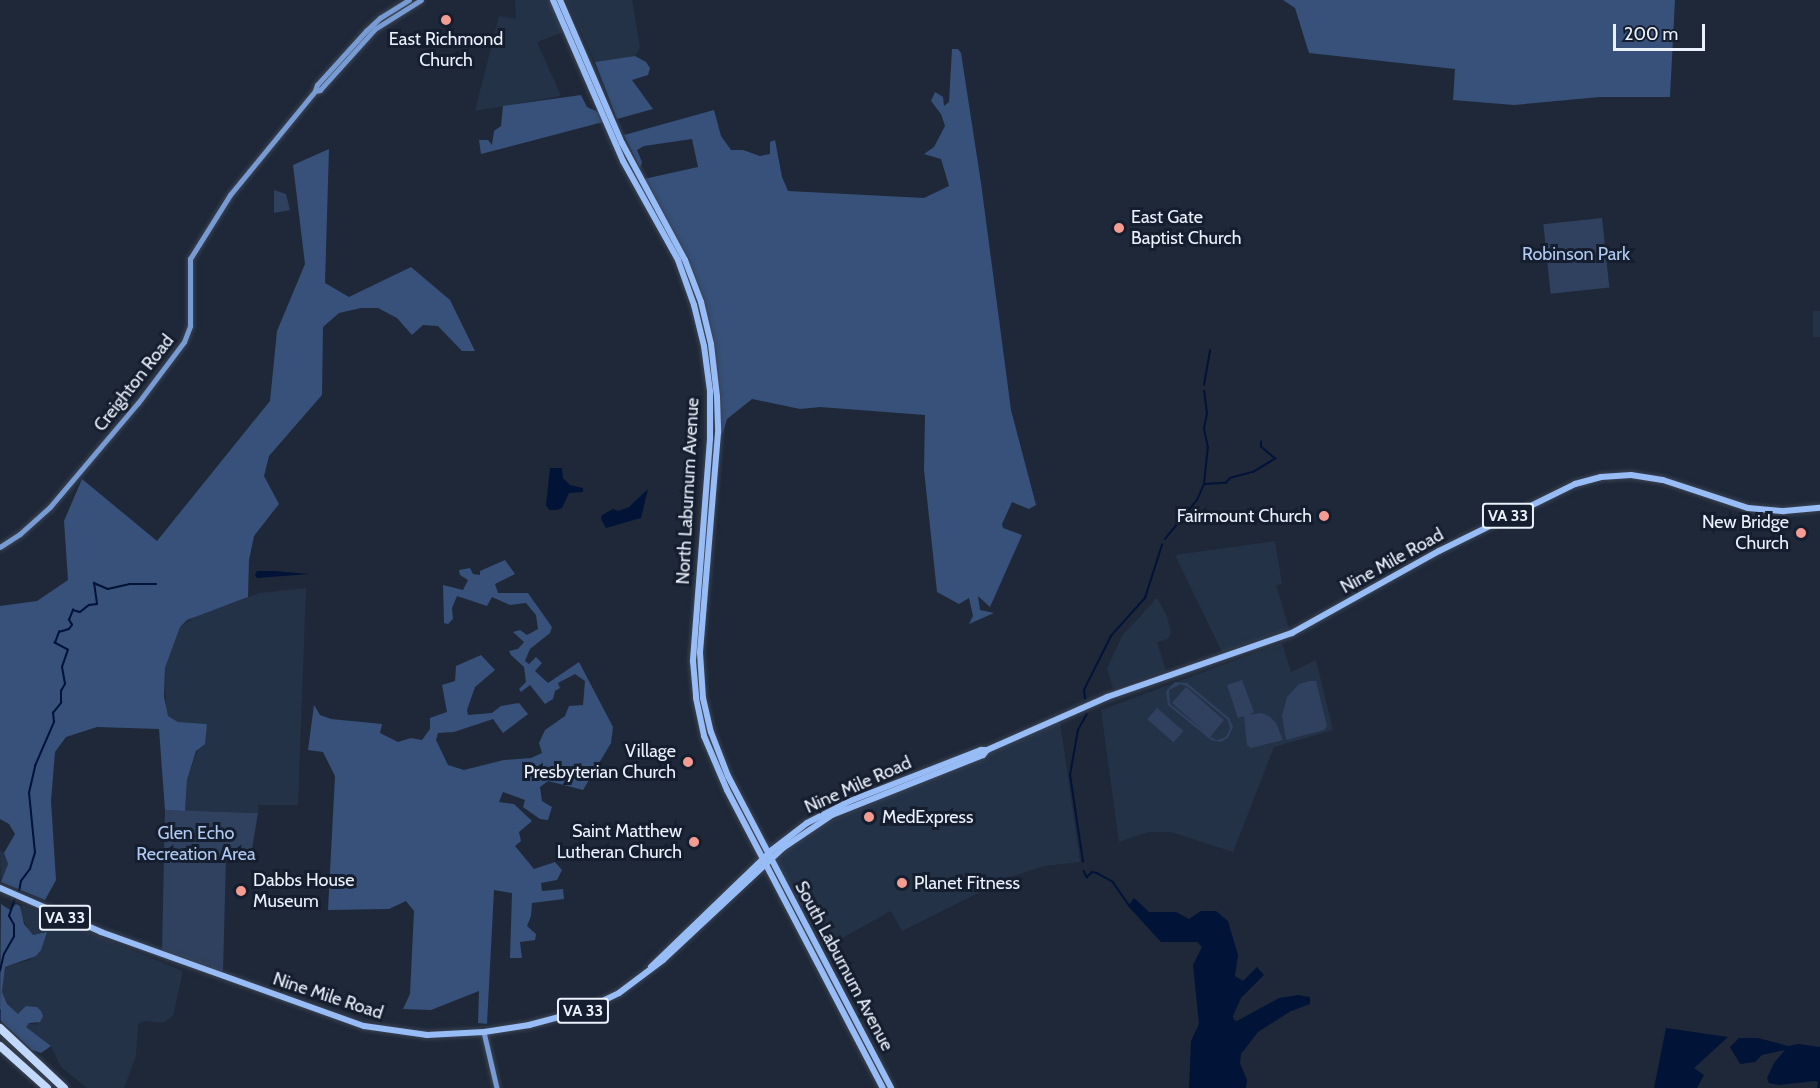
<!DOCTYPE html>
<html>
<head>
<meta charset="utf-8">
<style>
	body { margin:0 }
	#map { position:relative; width:1820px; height:1088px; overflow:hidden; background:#1e2838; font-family:Cabin,sans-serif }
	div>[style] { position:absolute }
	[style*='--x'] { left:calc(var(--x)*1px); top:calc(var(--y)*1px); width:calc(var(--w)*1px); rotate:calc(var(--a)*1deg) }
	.built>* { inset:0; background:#243247; transform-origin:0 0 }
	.green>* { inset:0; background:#2f415f; transform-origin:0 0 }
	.forest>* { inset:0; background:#37517a }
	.water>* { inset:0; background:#011337 }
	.stream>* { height:1.5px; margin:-0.75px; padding:0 0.75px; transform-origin:0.75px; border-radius:0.75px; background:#011337 }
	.roads { filter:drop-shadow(0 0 2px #3b4454) drop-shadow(0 0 2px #3b4454) }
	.secondary>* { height:4.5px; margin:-2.25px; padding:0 2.25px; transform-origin:2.25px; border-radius:2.25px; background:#789bd3 }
	.primary>* { height:6px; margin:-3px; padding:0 3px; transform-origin:3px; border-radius:3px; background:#97bcf6 }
	.highway>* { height:8px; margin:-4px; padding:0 4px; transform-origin:4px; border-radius:4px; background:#c3d9fc }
	.dots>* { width:16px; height:16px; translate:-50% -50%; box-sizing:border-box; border:3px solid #151e2e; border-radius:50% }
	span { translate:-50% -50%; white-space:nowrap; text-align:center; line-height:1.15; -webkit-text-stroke:6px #151e2e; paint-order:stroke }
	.shield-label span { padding:2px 4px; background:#151e2e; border:2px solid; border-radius:4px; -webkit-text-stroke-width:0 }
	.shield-label { font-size:16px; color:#ebf2fd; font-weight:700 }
	.poi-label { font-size:18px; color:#ebf2fd }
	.left { translate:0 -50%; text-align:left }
	.right { translate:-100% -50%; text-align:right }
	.park-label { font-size:18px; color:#b1caf3 }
	.street-label { font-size:18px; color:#ebf2fd }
	.scale { position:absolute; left:1613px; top:24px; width:92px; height:27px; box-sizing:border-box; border:3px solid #ebf2fd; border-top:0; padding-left:8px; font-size:18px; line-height:21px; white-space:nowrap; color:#ebf2fd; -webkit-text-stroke:4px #151e2e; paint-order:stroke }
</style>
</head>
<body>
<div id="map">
	<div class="built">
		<div style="clip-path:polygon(515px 0,550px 0,564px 32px,537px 42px,561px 96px,475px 111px,499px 16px,516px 19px)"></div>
		<div style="clip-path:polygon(566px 0,632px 0,640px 47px,635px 56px,595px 62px)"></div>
		<div style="left:1813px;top:311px;width:7px;height:26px"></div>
		<div style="clip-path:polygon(1275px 541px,1282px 584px,1276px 585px,1289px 629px,1222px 652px,1175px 555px)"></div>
		<div style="clip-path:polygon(306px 588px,298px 805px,258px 805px,258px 813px,185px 811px,187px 780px,207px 724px,178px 722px,168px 716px,166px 711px,165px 668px,180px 627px,198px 615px,260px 593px)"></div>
		<div style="clip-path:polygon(1157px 598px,1167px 616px,1171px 633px,1168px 639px,1157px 642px,1166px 671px,1113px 688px,1107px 669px,1122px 636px)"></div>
		<div style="clip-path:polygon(1282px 643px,1291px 672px,1316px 660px,1333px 730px,1274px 747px,1233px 852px,1171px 832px,1148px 832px,1119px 842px,1101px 710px)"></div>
		<div style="clip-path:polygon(1060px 721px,1080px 862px,1044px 866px,1010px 877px,902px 931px,891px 911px,824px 948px,775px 859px,824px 824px)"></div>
		<div style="clip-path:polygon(0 851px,4px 853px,8px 864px,1px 882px)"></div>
		<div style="clip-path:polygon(22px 905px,183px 971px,173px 1016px,163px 1023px,144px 1021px,138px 1024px,136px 1056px,124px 1088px,87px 1088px,61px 1067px,51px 1046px,26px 1027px,28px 1023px,36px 1025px,41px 1011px,37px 1007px,26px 1006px,18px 1015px,7px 1004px,2px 992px,5px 967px,30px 960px,46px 932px,33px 935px,29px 932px,20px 912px)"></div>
	</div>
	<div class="green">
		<div style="clip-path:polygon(638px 178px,670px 231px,698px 298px,708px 341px,715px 388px,712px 470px,709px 372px,677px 255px,637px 182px)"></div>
		<div style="clip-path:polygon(274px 190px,286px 194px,290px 210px,274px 213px)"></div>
		<div style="left:1602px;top:218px;width:70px;height:59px;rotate:84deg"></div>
		<div style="clip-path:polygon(1242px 680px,1254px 712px,1248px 715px,1261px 713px,1269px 716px,1276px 723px,1283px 740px,1251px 748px,1247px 745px,1244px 716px,1238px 718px,1227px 685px)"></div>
		<div style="clip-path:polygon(1309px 681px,1316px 681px,1327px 726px,1324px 730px,1286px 740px,1282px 716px,1287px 697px,1299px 684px)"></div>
		<div style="clip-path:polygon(evenodd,1175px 682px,1187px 683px,1229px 718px,1233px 727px,1228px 738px,1221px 742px,1211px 740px,1168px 705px,1166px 691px,1175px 682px,1181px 684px,1188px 687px,1228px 720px,1230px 729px,1226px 737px,1217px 740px,1210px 737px,1224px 720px,1186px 687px,1172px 703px,1204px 731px,1170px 704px,1169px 690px,1181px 684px)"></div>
		<div style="left:1157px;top:708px;width:35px;height:15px;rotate:41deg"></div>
		<div style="clip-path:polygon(165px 810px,258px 813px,250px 861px,226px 858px,223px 972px,162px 950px)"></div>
	</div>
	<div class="forest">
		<div style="clip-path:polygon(1283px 0,1675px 0,1670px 97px,1600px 97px,1514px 105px,1453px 100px,1455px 69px,1309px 53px,1295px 8px)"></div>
		<div style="clip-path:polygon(952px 49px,958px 49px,961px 53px,981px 183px,1011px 410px,1036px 505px,1029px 509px,1012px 502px,1002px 524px,1003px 528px,1022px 535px,990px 607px,978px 596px,980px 610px,994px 613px,969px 624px,973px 616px,969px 598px,959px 604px,937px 592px,924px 470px,925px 415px,820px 407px,800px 409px,752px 399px,727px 419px,723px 432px,721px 431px,720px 401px,703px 300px,684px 252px,644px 179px,698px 167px,692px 139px,644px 146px,637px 150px,642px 162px,640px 168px,624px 135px,714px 110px,721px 136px,731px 150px,743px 150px,760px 156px,770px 154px,770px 142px,775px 140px,782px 177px,788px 191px,924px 198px,949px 186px,941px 159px,924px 154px,934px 147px,945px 126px,941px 114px,931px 101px,935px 92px,943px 97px,944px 106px,949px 102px)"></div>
		<div style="clip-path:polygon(635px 56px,646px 62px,650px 68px,648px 75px,632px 80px,653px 109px,617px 119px,595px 62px)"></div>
		<div style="clip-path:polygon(581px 95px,587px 107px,598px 112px,603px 122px,481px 154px,479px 140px,488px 140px,492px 145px,494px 131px,501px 126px,503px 106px)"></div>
		<div style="clip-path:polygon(329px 149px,325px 283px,349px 297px,411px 267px,450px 300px,475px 351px,462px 351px,438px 326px,423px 325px,412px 335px,397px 318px,378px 308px,361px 308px,339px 313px,323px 327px,322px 395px,269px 456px,264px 476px,279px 504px,254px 536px,249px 560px,248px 597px,187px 620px,180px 627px,165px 668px,164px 697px,168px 716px,178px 722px,207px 724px,205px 744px,196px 751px,187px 780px,185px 811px,165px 810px,159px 729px,97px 727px,66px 737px,55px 752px,51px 801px,56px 880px,45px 900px,1px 882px,8px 864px,4px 853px,15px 834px,9px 824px,0 819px,0 606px,37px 601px,68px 580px,64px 521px,82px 479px,157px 541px,270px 401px,277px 331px,305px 264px,293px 165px)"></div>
		<div style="clip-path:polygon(505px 560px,515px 574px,495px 584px,498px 593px,528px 593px,552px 627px,550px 633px,530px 649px,525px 661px,529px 664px,536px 657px,542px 663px,535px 671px,548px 683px,579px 662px,613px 727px,611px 743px,583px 790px,548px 781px,540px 787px,542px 801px,552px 807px,548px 820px,540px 819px,523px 807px,525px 800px,503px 792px,499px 802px,514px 804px,532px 821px,519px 832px,521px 841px,515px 846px,534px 869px,555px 862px,562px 870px,557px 880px,541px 883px,542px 891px,563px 889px,564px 899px,532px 903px,531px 916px,527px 926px,536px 934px,535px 940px,520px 942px,522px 958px,510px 958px,512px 893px,494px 890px,487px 1024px,478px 1023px,479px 991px,431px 1010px,403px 1009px,410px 994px,414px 911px,406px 901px,389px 909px,328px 910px,335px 776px,323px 752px,308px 750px,314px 705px,320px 715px,331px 719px,382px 724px,380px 733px,398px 742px,411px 738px,422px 740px,430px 729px,430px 718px,447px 712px,442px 685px,455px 681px,456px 666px,481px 655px,495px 670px,475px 687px,467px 710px,468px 715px,492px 713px,501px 706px,519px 703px,528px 714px,503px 733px,493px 719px,454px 732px,438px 733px,436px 740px,448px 765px,464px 770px,504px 760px,531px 758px,542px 753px,539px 743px,545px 730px,565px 716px,569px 706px,583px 705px,585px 681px,575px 674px,558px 683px,560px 688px,555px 691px,553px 699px,545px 704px,530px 685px,521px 692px,519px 689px,526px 682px,524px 667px,511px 655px,509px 651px,518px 649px,524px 642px,513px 632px,520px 630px,527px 635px,538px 629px,536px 615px,526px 603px,510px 605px,492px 597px,487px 606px,457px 596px,452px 608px,453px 619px,448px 624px,444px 623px,443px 585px,463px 590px,468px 580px,460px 575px,459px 570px,470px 568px,473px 574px,480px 575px,480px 571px)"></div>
		<div style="clip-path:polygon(1px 904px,10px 910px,16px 904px,20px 906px,24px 924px,33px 935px,47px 932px,41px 950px,36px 956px,5px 967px,2px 992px,7px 1004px,18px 1014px,26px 1006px,37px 1007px,41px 1011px,43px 1016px,40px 1022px,29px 1023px,26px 1027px,51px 1046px,41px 1053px,32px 1050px,0 1020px)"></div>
	</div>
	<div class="water">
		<div style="clip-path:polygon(550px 468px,562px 468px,563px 478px,570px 485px,583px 488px,583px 492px,569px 493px,562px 508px,557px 510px,549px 510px,546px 505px)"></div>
		<div style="clip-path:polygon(648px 489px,641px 518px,606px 528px,601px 519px,602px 515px,613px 509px,618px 511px,629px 507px)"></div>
		<div style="clip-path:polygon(257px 571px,274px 571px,309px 574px,257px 578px,255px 575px)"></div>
		<div style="clip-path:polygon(1134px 898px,1149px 912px,1176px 912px,1189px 919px,1201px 911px,1216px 911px,1228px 921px,1238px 955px,1235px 976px,1243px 981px,1257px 967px,1264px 975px,1241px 998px,1233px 1016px,1234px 1020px,1237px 1021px,1279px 998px,1298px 995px,1310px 997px,1310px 1004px,1291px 1011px,1258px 1032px,1241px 1054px,1240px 1063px,1247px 1080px,1246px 1088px,1189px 1088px,1191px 1041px,1199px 1024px,1193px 965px,1202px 947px,1197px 942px,1161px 942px,1128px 906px)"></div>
		<div style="clip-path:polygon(1666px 1028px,1728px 1037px,1694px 1068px,1704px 1075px,1697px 1088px,1654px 1088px)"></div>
		<div style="clip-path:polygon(1739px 1038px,1758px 1038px,1788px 1046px,1799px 1044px,1820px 1047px,1820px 1088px,1817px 1088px,1818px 1082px,1815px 1081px,1779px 1085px,1769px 1083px,1767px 1078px,1774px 1063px,1785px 1050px,1762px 1055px,1755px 1062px,1740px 1064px,1730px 1047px)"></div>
	</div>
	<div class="stream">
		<div style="--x:1204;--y:385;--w:35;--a:-80"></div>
		<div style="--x:1204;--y:484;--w:22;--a:-3"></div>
		<div style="--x:1226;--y:483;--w:6;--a:-51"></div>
		<div style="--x:1230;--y:478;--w:24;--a:-15"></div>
		<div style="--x:1253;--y:472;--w:26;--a:-31"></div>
		<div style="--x:1275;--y:459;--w:18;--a:-139"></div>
		<div style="--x:1261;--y:447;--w:5;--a:-90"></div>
		<div style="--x:1165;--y:539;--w:50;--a:-50.6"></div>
		<div style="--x:1197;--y:500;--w:17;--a:-66"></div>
		<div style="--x:1204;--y:484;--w:36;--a:-84"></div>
		<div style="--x:1208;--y:448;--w:19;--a:-102"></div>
		<div style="--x:1204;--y:429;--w:15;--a:-79"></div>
		<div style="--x:1207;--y:414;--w:23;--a:-97"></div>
		<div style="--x:1085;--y:699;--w:9;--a:-96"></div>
		<div style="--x:1084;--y:690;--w:60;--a:-63.4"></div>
		<div style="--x:1111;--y:636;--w:51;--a:-48.2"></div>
		<div style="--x:1145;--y:598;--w:56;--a:-72.2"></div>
		<div style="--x:1083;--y:862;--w:88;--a:-98.5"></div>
		<div style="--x:1070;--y:775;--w:46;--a:-79.9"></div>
		<div style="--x:1078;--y:730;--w:18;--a:-61"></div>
		<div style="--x:1084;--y:871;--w:7;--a:63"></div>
		<div style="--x:1087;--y:877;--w:7;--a:-45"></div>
		<div style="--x:1092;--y:872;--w:5;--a:11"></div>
		<div style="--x:1097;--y:873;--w:18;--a:29"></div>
		<div style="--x:1113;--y:882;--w:28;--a:55"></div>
		<div style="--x:19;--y:892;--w:11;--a:-80"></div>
		<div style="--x:21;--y:881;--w:15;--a:-53"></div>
		<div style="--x:30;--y:869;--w:17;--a:-73"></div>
		<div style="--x:35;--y:853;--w:60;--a:-95.7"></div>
		<div style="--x:29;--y:793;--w:28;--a:-77"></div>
		<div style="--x:35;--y:766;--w:48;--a:-66.6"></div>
		<div style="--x:54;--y:722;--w:9;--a:-96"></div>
		<div style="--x:53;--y:713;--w:13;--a:-51"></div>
		<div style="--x:61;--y:703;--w:12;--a:-90"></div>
		<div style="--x:61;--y:691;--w:8;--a:-60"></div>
		<div style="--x:65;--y:684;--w:17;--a:-100"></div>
		<div style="--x:62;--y:667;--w:18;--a:-71"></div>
		<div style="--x:68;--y:650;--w:15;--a:-152"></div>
		<div style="--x:55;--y:643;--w:12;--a:-70"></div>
		<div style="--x:59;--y:632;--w:10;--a:-17"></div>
		<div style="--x:69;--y:629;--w:5;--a:-53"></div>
		<div style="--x:72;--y:625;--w:6;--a:-121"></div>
		<div style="--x:69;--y:620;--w:11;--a:-68"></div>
		<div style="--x:73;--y:610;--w:7;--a:16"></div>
		<div style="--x:80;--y:612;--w:11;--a:-38"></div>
		<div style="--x:89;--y:605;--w:8;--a:-7"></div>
		<div style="--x:97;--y:604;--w:21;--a:-98"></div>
		<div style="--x:94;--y:583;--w:15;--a:23"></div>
		<div style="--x:108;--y:589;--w:22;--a:-13"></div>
		<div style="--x:129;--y:584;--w:27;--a:0"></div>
		<div style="--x:0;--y:971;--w:17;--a:-77"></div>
		<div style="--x:4;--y:954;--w:20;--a:-60"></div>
		<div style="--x:14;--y:937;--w:12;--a:-90"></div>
		<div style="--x:14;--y:925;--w:10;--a:-119"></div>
		<div style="--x:9;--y:916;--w:21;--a:-71"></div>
		<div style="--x:0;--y:1010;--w:12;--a:90"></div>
	</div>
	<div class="roads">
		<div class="secondary">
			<div style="--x:315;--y:91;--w:5;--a:-11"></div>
			<div style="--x:320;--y:90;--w:82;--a:-48"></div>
			<div style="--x:375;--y:29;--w:54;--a:-32.2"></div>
			<div style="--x:0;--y:547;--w:24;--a:-33"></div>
			<div style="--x:20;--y:534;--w:40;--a:-42"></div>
			<div style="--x:50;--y:507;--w:136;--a:-49.8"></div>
			<div style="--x:138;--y:403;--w:76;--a:-53"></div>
			<div style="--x:184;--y:342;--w:17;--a:-69"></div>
			<div style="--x:190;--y:326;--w:67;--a:-90"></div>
			<div style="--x:190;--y:259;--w:75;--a:-58"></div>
			<div style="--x:230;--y:195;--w:134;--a:-50.7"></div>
			<div style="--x:315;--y:91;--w:6;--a:-72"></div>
			<div style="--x:317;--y:85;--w:73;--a:-47.8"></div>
			<div style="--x:366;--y:31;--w:19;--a:-43"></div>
			<div style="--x:380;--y:18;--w:34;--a:-32"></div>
			<div style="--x:484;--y:1032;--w:57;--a:76.9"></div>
		</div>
		<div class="primary">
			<div style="--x:553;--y:0;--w:176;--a:66.5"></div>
			<div style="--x:623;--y:161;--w:113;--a:60.9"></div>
			<div style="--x:678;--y:260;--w:48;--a:70.4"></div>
			<div style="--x:694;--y:305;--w:42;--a:76.3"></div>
			<div style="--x:704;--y:346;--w:45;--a:82.4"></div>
			<div style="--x:710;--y:391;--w:48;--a:90"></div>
			<div style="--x:710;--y:439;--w:223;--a:94.4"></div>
			<div style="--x:693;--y:661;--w:37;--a:85"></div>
			<div style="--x:696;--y:698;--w:39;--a:78"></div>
			<div style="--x:704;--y:736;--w:59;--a:66.9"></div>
			<div style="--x:727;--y:790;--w:336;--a:62.4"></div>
			<div style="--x:560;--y:0;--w:156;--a:66.6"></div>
			<div style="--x:622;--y:143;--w:133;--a:61.7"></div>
			<div style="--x:685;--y:260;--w:45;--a:69.1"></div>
			<div style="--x:701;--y:302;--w:43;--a:76.6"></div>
			<div style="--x:711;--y:344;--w:53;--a:83.5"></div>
			<div style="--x:717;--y:397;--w:36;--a:88"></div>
			<div style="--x:718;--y:433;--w:221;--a:94.7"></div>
			<div style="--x:700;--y:653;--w:45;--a:86.2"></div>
			<div style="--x:703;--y:698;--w:35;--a:77"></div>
			<div style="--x:711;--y:732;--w:47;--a:68.9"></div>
			<div style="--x:728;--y:776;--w:352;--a:62.4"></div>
			<div style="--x:0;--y:888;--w:110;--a:23.5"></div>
			<div style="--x:101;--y:932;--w:279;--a:19.7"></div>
			<div style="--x:364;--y:1026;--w:64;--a:8.1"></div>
			<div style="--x:427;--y:1035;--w:57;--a:-3"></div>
			<div style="--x:484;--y:1032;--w:46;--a:-8.8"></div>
			<div style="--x:529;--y:1025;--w:55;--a:-14.8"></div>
			<div style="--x:582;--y:1011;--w:41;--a:-25.9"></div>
			<div style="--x:619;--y:993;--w:55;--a:-36.9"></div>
			<div style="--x:663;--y:960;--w:164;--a:-43"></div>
			<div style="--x:783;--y:848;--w:59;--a:-34"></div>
			<div style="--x:832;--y:815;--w:162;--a:-21.7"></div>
			<div style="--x:983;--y:755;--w:6;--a:-51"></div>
			<div style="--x:987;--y:750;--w:131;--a:-23.8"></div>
			<div style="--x:1107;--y:697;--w:196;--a:-19.1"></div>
			<div style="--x:1292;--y:633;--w:168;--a:-29.2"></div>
			<div style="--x:1439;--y:551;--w:152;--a:-26.2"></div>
			<div style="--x:1575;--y:484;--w:27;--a:-15"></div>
			<div style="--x:1601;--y:477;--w:30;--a:-4"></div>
			<div style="--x:1631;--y:475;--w:32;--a:9"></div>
			<div style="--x:1663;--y:480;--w:89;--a:18.2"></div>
			<div style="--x:1748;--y:508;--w:36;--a:5"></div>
			<div style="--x:1784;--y:511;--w:36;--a:-5"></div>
			<div style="--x:651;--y:967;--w:168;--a:-44"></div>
			<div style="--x:772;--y:850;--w:44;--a:-37.6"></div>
			<div style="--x:807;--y:823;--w:48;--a:-27.1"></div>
			<div style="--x:850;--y:801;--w:141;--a:-21.3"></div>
			<div style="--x:981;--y:750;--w:6;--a:0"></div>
		</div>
		<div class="highway">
			<div style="--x:0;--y:1028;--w:88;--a:43.2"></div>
			<div style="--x:0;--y:1046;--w:63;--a:41.8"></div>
		</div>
	</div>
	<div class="dots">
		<div style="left:446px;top:20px;background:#f59c92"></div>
		<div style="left:1119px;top:228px;background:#f59c92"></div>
		<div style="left:1324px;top:516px;background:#f59c92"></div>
		<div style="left:1801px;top:533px;background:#f59c92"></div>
		<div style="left:688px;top:762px;background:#f59c92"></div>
		<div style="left:869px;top:817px;background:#f59c92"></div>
		<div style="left:694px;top:842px;background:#f59c92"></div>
		<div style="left:902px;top:883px;background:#f59c92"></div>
		<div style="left:241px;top:891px;background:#f59c92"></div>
	</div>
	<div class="shield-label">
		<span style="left:1508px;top:516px">VA 33</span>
		<span style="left:65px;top:918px">VA 33</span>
		<span style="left:583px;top:1011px">VA 33</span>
	</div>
	<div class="poi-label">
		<span style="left:446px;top:50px">East Richmond<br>Church</span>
		<span class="left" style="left:1131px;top:228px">East Gate<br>Baptist Church</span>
		<span class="right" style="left:1312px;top:516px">Fairmount Church</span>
		<span class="right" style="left:1789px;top:533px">New Bridge<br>Church</span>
		<span class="right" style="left:676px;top:762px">Village<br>Presbyterian Church</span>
		<span class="left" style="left:882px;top:817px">MedExpress</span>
		<span class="right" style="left:682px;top:842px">Saint Matthew<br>Lutheran Church</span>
		<span class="left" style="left:253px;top:891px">Dabbs House<br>Museum</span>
		<span class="left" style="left:914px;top:883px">Planet Fitness</span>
	</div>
	<div class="park-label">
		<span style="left:1576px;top:254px">Robinson Park</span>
		<span style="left:196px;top:844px">Glen Echo<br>Recreation Area</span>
	</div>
	<div class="street-label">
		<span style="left:134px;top:383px;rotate:-52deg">Creighton Road</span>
		<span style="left:688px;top:491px;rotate:-87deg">North Laburnum Avenue</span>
		<span style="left:1392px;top:561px;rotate:-29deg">Nine Mile Road</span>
		<span style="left:858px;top:785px;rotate:-24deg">Nine Mile Road</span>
		<span style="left:844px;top:966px;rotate:62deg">South Laburnum Avenue</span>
		<span style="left:328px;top:996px;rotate:18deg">Nine Mile Road</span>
	</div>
	<div class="scale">200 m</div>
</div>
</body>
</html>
